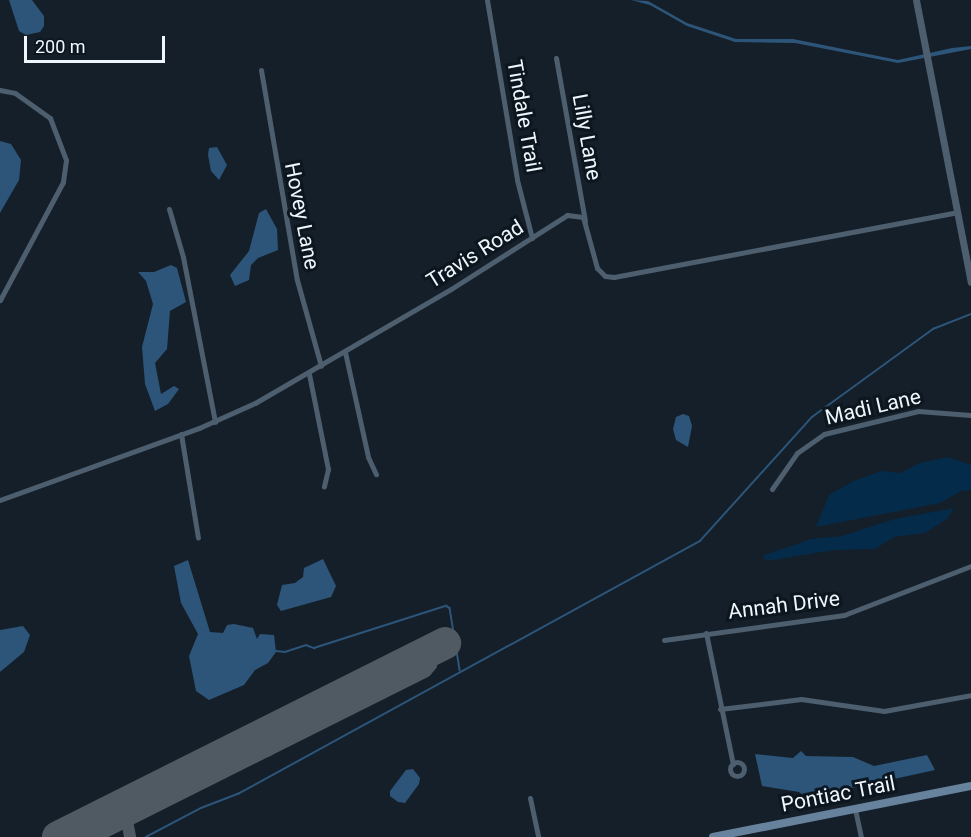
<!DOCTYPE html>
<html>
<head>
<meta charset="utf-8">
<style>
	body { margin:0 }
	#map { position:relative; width:971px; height:837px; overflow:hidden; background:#151f29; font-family:Roboto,sans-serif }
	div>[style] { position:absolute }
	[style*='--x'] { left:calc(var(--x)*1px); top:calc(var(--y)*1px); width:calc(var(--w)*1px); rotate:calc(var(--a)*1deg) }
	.green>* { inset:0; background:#042b49 }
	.water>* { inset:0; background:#2c5579 }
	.stream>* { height:1.5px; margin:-0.75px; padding:0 0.75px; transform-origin:0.75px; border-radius:0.75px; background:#2c5579 }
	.taxiway>* { height:12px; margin:-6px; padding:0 6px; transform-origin:6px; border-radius:6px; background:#505a62 }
	.runway>* { height:32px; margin:-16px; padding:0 16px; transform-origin:16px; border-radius:16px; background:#505a62 }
	.minor>* { height:5px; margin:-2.5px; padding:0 2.5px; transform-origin:2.5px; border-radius:2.5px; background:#4d5e6e }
	.minor>.ring { margin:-2.5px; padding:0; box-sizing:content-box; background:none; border:5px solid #4d5e6e; border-radius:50% }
	.tertiary>* { height:7px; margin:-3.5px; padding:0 3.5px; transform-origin:3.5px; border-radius:3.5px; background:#4d5e6e }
	.secondary>* { height:8px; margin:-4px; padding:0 4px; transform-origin:4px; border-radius:4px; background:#67829d }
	span { translate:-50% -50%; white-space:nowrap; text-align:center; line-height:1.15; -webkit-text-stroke:6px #0c161f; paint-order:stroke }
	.street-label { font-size:21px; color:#eff6fd }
	.scale { position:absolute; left:24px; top:36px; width:141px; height:27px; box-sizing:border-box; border:3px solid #eff6fd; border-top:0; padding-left:8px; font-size:18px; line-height:21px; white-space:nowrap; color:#eff6fd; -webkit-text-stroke:4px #0c161f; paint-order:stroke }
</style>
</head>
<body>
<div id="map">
	<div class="green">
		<div style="clip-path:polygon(948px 457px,971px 465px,971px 490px,961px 491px,940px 503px,816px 527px,829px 495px,854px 481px,881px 471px,900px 473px,920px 463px)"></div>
		<div style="clip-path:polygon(954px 508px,947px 519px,925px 533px,894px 537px,875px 549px,834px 550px,767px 561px,762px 556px,811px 539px,842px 536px,895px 519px)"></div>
	</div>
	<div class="water">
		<div style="clip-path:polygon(9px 0,32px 0,44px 16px,44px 26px,40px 32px,26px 35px,19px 31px)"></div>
		<div style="clip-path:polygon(631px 0,648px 1px,687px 23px,736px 39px,793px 39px,898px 60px,952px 48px,971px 46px,971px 49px,898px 63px,795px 43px,735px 42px,687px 26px,650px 5px)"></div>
		<div style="clip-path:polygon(0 141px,11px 144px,21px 160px,19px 180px,0 213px)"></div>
		<div style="clip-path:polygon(217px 147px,227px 165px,219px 180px,211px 171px,208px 155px,209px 148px)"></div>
		<div style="clip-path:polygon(266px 209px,277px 229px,278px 250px,258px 258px,251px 265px,249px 280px,235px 286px,230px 275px,249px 251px,259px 213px)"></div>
		<div style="clip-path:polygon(171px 265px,177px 268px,186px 302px,170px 311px,167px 349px,155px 363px,161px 394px,174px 386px,179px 389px,168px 404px,155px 411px,145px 384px,142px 347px,153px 304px,146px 281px,138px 272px,154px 272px)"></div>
		<div style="clip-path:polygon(683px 414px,689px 416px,692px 426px,688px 447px,676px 440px,673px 429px,676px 417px)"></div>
		<div style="clip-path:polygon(323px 559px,336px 586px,331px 597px,281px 611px,277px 605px,282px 585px,295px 583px,303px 577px,304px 568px)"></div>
		<div style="clip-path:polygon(188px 560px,210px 632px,223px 633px,227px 625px,234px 624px,253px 628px,257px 639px,260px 634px,274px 635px,276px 652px,268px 663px,255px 670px,244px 685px,209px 700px,196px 691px,189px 656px,198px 634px,181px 603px,174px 566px)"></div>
		<div style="clip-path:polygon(23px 626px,30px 635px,24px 652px,0 672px,0 630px)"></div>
		<div style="clip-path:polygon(801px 751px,806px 756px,853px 757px,874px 766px,927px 755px,935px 770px,807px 798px,799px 792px,762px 786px,755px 754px,793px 758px)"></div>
		<div style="clip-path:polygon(413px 769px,420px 778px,419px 784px,405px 803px,398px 802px,390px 796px,390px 791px,406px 770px)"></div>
	</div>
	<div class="stream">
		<div style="--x:276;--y:651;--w:9;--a:6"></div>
		<div style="--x:285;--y:652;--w:22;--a:-18"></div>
		<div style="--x:306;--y:645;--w:9;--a:21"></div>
		<div style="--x:314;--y:648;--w:139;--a:-17.7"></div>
		<div style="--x:446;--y:606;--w:4;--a:27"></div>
		<div style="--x:450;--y:608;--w:63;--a:80.8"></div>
		<div style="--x:146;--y:837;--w:62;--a:-27.8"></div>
		<div style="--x:201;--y:808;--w:40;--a:-21"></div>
		<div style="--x:238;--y:794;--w:527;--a:-28.71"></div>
		<div style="--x:700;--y:541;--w:167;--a:-47.9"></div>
		<div style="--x:812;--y:417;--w:150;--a:-36"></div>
		<div style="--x:933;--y:329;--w:41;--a:-21.5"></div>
	</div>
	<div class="taxiway">
		<div style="--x:406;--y:662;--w:17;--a:62"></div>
		<div style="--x:261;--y:735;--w:17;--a:65"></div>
		<div style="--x:127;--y:821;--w:16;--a:79"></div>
		<div style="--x:82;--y:825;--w:12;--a:81"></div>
		<div style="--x:95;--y:837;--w:370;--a:-26.6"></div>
		<div style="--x:426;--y:671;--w:8;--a:-50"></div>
		<div style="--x:431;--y:665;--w:14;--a:-107"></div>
	</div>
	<div class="runway">
		<div style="--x:58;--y:837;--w:433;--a:-26.6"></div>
	</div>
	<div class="minor">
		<div style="--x:487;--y:0;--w:182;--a:80.5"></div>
		<div style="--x:517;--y:180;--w:60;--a:75.5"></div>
		<div style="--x:556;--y:58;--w:165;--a:79.9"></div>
		<div style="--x:261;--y:70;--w:213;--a:80.3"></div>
		<div style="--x:297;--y:280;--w:89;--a:74.4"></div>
		<div style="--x:0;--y:90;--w:15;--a:11"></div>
		<div style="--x:15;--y:93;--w:43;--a:35.5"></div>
		<div style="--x:50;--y:118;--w:45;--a:69.1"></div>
		<div style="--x:66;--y:160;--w:22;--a:98"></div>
		<div style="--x:63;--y:182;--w:134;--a:118.1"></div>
		<div style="--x:169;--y:209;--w:50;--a:73.7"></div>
		<div style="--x:183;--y:257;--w:168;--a:79"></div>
		<div style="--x:345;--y:352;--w:107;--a:77.6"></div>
		<div style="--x:368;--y:457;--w:19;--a:65"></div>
		<div style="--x:309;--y:374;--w:97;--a:78.7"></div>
		<div style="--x:328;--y:469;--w:18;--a:103"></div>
		<div style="--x:181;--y:434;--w:105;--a:80.7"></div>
		<div style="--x:772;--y:489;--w:44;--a:-55.2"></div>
		<div style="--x:797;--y:453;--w:33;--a:-35"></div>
		<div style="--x:824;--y:434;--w:97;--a:-13.7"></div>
		<div style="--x:918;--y:411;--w:53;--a:4.3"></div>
		<div style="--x:0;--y:500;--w:212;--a:-19.9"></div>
		<div style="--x:199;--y:428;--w:61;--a:-24.1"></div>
		<div style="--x:255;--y:403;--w:227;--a:-30.2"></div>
		<div style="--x:451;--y:289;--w:138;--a:-32.5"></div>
		<div style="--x:567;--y:215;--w:16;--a:7"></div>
		<div style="--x:583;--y:217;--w:53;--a:74.6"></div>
		<div style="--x:597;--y:268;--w:11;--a:45"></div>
		<div style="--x:605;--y:276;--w:9;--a:6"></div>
		<div style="--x:614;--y:277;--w:349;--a:-10.7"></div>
		<div style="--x:706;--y:633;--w:134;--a:78.4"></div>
		<div style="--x:664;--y:640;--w:182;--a:-7.9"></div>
		<div style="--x:844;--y:615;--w:136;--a:-21.1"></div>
		<div style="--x:720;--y:709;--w:82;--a:-7"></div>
		<div style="--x:801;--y:699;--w:84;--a:8.2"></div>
		<div style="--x:884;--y:711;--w:88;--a:-10.4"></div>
		<div class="ring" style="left:730px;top:762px;width:9px;height:9px"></div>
		<div style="--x:530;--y:798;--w:40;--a:78"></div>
		<div style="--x:855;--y:809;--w:29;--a:78"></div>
	</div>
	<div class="tertiary">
		<div style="--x:916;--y:0;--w:287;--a:79"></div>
	</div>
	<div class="secondary">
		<div style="--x:713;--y:837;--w:263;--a:-11.2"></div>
	</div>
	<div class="street-label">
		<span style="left:524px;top:116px;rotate:80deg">Tindale Trail</span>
		<span style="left:587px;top:137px;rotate:80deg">Lilly Lane</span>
		<span style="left:302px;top:216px;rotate:79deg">Hovey Lane</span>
		<span style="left:475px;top:254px;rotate:-32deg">Travis Road</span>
		<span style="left:873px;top:407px;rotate:-13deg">Madi Lane</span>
		<span style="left:784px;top:605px;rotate:-7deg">Annah Drive</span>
		<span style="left:838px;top:794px;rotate:-11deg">Pontiac Trail</span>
	</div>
	<div class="scale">200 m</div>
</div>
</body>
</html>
